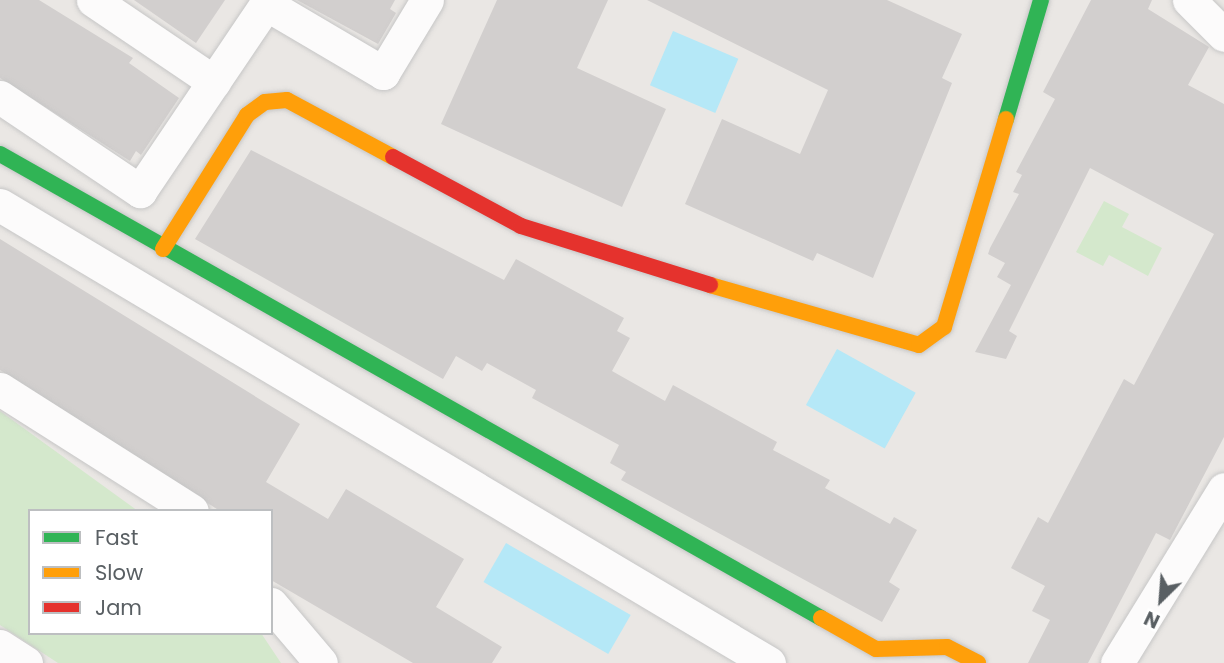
<!DOCTYPE html>
<html>
<head>
<meta charset="utf-8">
<style>
	body { margin:0 }
	#map { position:relative; width:1224px; height:663px; overflow:hidden; background:#eae7e4; font-family:Poppins,sans-serif }
	div>[style] { position:absolute }
	[style*='--x'] { left:calc(var(--x)*1px); top:calc(var(--y)*1px); width:calc(var(--w)*1px); rotate:calc(var(--a)*1deg) }
	.green>* { inset:0; background:#d4e8cc }
	.water>* { inset:0; background:#b5e8f7; transform-origin:0 0 }
	.building>* { inset:0; background:#d2cfce }
	.roads { filter:drop-shadow(0 0 2px #c6c6c6) drop-shadow(0 0 2px #c6c6c6) }
	.street>* { height:33px; margin:-16.5px; padding:0 16.5px; transform-origin:16.5px; border-radius:16.5px; background:#fcfbfb }
	.fast>* { height:16px; margin:-8px; padding:0 8px; transform-origin:8px; border-radius:8px; background:#30b455 }
	.slow>* { height:16px; margin:-8px; padding:0 8px; transform-origin:8px; border-radius:8px; background:#ff9f0a }
	.jam>* { height:16px; margin:-8px; padding:0 8px; transform-origin:8px; border-radius:8px; background:#e5322d }
	span { translate:-50% -50%; white-space:nowrap; text-align:center; line-height:1.15; -webkit-text-stroke:5px #fff; paint-order:stroke }
	.legend { position:absolute; left:28px; top:509px; width:245px; height:126px; box-sizing:border-box; background:#fff; border:2px solid #bdbfc1; margin:0; padding:9px 12px; list-style:none; font-size:21px; color:#595f63 }
	.legend li { display:flex; align-items:center; gap:14px; height:35px }
	.legend b { width:35px; border:2px solid #bdbfc1 }
	.north { position:absolute; left:1126px; top:565px; width:70px; height:70px; -webkit-text-stroke:5px #fff; paint-order:stroke; rotate:205deg; font-size:19px; font-weight:700; line-height:28px; text-align:center; color:#595f63 }
	.north::after { content:''; display:block; margin:auto; width:24px; height:32px; background:#595f63; clip-path:polygon(50% 0,100% 100%,50% 72%,0 100%) }
</style>
</head>
<body>
<div id="map">
	<div class="green">
		<div style="clip-path:polygon(1104px 201px,1129px 214px,1122px 227px,1162px 248px,1148px 276px,1109px 255px,1103px 266px,1076px 252px)"></div>
		<div style="clip-path:polygon(0 411px,138px 511px,30px 511px,30px 633px,261px 633px,281px 663px,58px 663px,0 625px)"></div>
	</div>
	<div class="water">
		<div style="left:673px;top:31px;width:71px;height:59px;rotate:23deg"></div>
		<div style="left:837px;top:349px;width:90px;height:64px;rotate:29deg"></div>
		<div style="left:506px;top:543px;width:144px;height:45px;rotate:30deg"></div>
	</div>
	<div class="building">
		<div style="clip-path:polygon(0 0,39px 0,133px 58px,129px 63px,179px 98px,141px 155px,136px 151px,130px 161px,0 78px)"></div>
		<div style="clip-path:polygon(134px 0,225px 0,196px 43px)"></div>
		<div style="clip-path:polygon(297px 0,395px 0,390px 9px,396px 13px,378px 44px)"></div>
		<div style="clip-path:polygon(497px 0,608px 0,577px 68px,666px 109px,622px 207px,441px 124px)"></div>
		<div style="clip-path:polygon(647px 0,887px 0,962px 34px,942px 78px,952px 83px,873px 278px,817px 253px,813px 261px,685px 204px,722px 119px,800px 154px,828px 90px)"></div>
		<div style="clip-path:polygon(1091px 0,1152px 0,1148px 9px,1209px 47px,1188px 85px,1224px 104px,1224px 437px,1170px 540px,1156px 533px,1088px 663px,1028px 663px,1050px 620px,1032px 611px,1045px 586px,1011px 568px,1038px 517px,1048px 523px,1124px 379px,1134px 385px,1214px 234px,1090px 168px,1009px 331px,1017px 336px,1006px 359px,975px 352px,1011px 285px,997px 277px,1005px 263px,988px 254px,990px 248px,1019px 194px,1013px 192px,1022px 175px,1016px 172px,1055px 99px,1043px 92px)"></div>
		<div style="clip-path:polygon(251px 150px,504px 280px,516px 259px,624px 318px,617px 331px,630px 338px,612px 371px,665px 401px,673px 385px,777px 442px,773px 450px,830px 480px,825px 488px,890px 524px,894px 517px,917px 530px,889px 582px,900px 589px,882px 622px,621px 480px,626px 472px,610px 463px,619px 445px,532px 398px,536px 390px,487px 363px,482px 371px,456px 356px,443px 379px,195px 239px)"></div>
		<div style="clip-path:polygon(0 239px,300px 424px,266px 482px,328px 519px,346px 489px,464px 559px,436px 607px,502px 647px,492px 663px,413px 663px,271px 580px,271px 511px,220px 511px,0 370px)"></div>
	</div>
	<div class="roads">
		<div class="street">
			<div style="--x:93;--y:0;--w:146;--a:34.1"></div>
			<div style="--x:1189;--y:0;--w:49;--a:45"></div>
			<div style="--x:0;--y:97;--w:169;--a:33.9"></div>
			<div style="--x:140;--y:191;--w:225;--a:-56"></div>
			<div style="--x:266;--y:4;--w:136;--a:30.5"></div>
			<div style="--x:383;--y:73;--w:85;--a:-58.9"></div>
			<div style="--x:0;--y:205;--w:895;--a:30.78"></div>
			<div style="--x:0;--y:389;--w:227;--a:32.4"></div>
			<div style="--x:271;--y:604;--w:77;--a:49.7"></div>
			<div style="--x:0;--y:646;--w:31;--a:33"></div>
			<div style="--x:1117;--y:663;--w:204;--a:-58.4"></div>
		</div>
		<div class="fast">
			<div style="--x:1006;--y:119;--w:124;--a:-73.6"></div>
			<div style="--x:0;--y:154;--w:943;--a:29.47"></div>
		</div>
		<div class="slow">
			<div style="--x:163;--y:249;--w:158;--a:-57.9"></div>
			<div style="--x:247;--y:115;--w:22;--a:-36"></div>
			<div style="--x:265;--y:102;--w:22;--a:-5"></div>
			<div style="--x:287;--y:100;--w:120;--a:28.3"></div>
			<div style="--x:710;--y:285;--w:217;--a:16"></div>
			<div style="--x:919;--y:345;--w:31;--a:-36"></div>
			<div style="--x:944;--y:327;--w:217;--a:-73.4"></div>
			<div style="--x:821;--y:618;--w:63;--a:29.4"></div>
			<div style="--x:876;--y:649;--w:71;--a:-1.6"></div>
			<div style="--x:947;--y:647;--w:35;--a:27"></div>
		</div>
		<div class="jam">
			<div style="--x:393;--y:157;--w:145;--a:28.3"></div>
			<div style="--x:521;--y:226;--w:198;--a:17.3"></div>
		</div>
	</div>
	<ul class="legend">
	<li><b style="height:9px;background:#30b455"></b>Fast</li>
	<li><b style="height:9px;background:#ff9f0a"></b>Slow</li>
	<li><b style="height:9px;background:#e5322d"></b>Jam</li>
	</ul>
	<div class="north">N</div>
</div>
</body>
</html>
